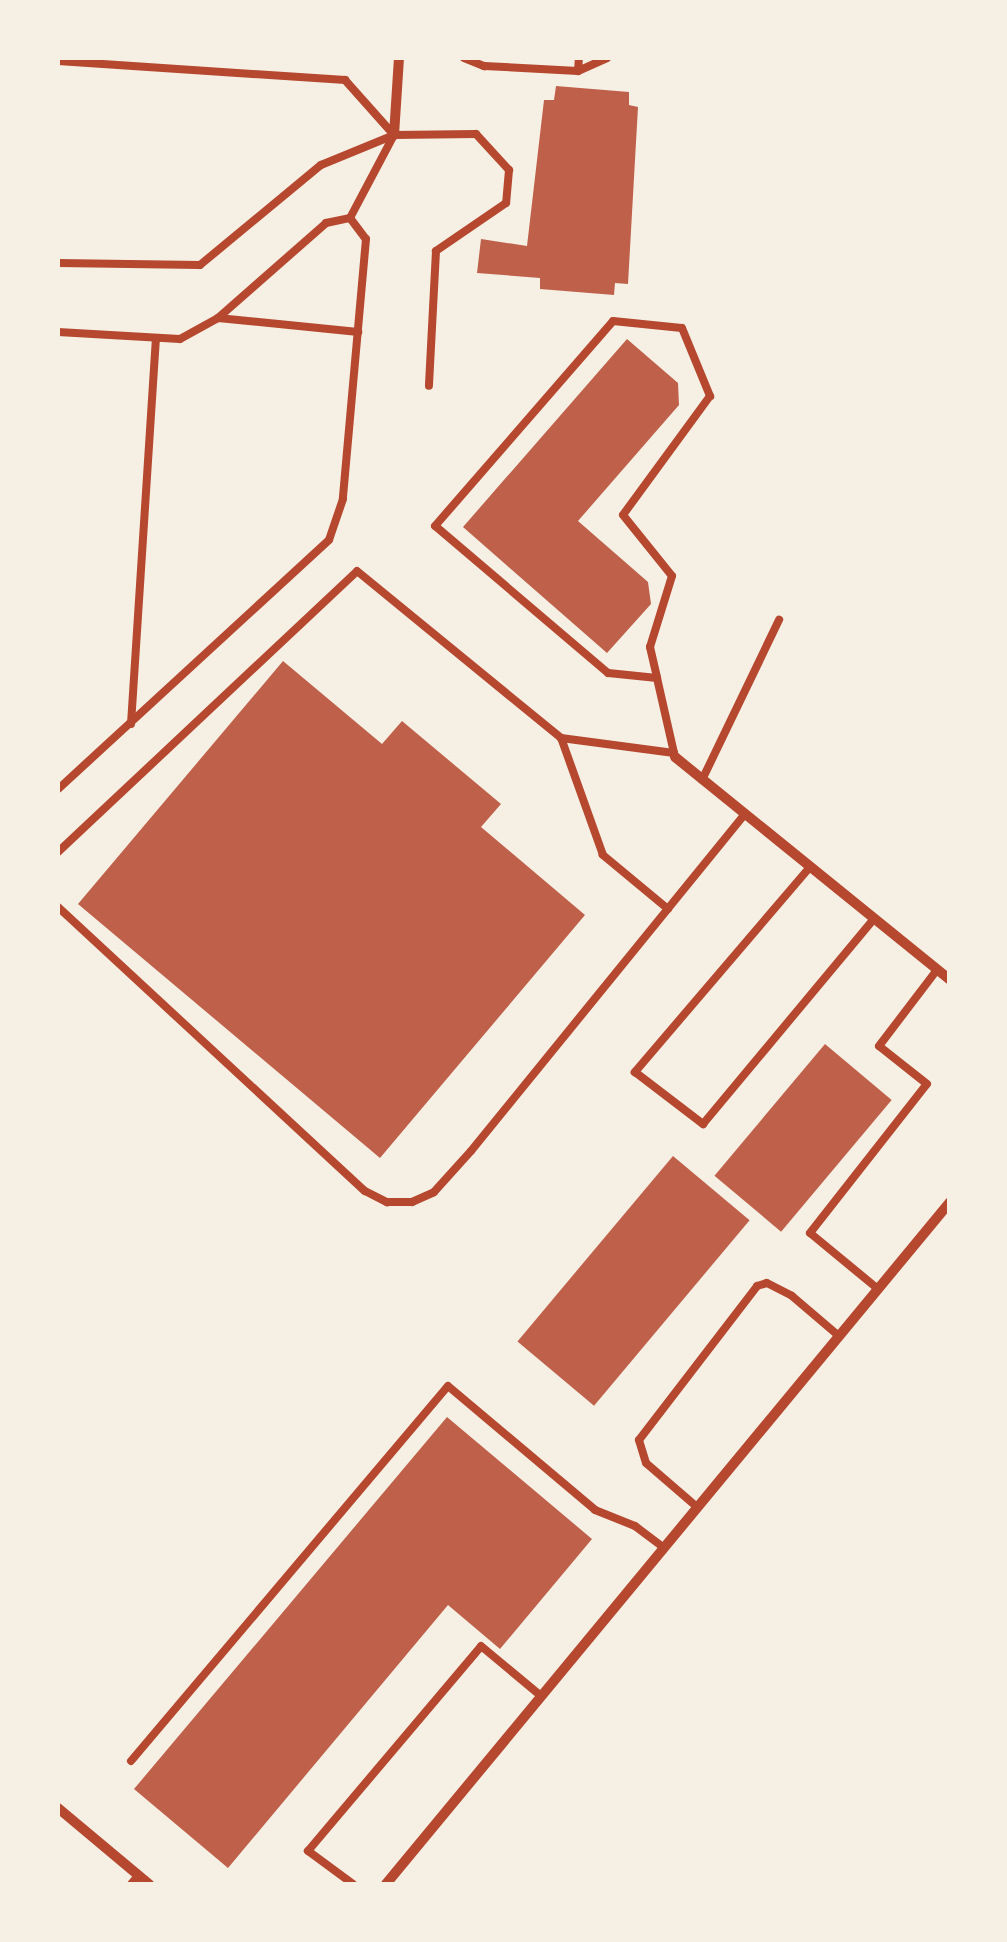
<!DOCTYPE html>
<html>
<head>
<meta charset="utf-8">
<style>
	body { margin:0 }
	#map { position:relative; width:1007px; height:1942px; overflow:hidden; background:#f6efe4; font-family:"Source Sans 3",sans-serif }
	div>[style] { position:absolute }
	[style*='--x'] { left:calc(var(--x)*1px); top:calc(var(--y)*1px); width:calc(var(--w)*1px); rotate:calc(var(--a)*1deg) }
	.building>* { inset:0; background:#bf614a; transform-origin:0 0 }
	.service>* { height:8px; margin:-4px; padding:0 4px; transform-origin:4px; border-radius:4px; background:#b5482f }
	.minor>* { height:10px; margin:-5px; padding:0 5px; transform-origin:5px; border-radius:5px; background:#b5482f }
	span { translate:-50% -50%; white-space:nowrap; text-align:center; line-height:1.15; -webkit-text-stroke:8px #f6efe4; paint-order:stroke }
	.frame { position:absolute; inset:0; border:60px solid #f6efe4; pointer-events:none }
</style>
</head>
<body>
<div id="map">
	<div class="building">
		<div style="clip-path:polygon(556px 86px,629px 92px,629px 105px,638px 107px,628px 284px,615px 283px,614px 295px,540px 289px,540px 278px,477px 273px,481px 239px,527px 246px,544px 100px,554px 100px)"></div>
		<div style="clip-path:polygon(627px 339px,678px 383px,679px 405px,578px 521px,648px 582px,651px 604px,607px 653px,463px 527px)"></div>
		<div style="clip-path:polygon(283px 661px,382px 744px,402px 721px,501px 804px,481px 827px,585px 915px,380px 1158px,78px 904px)"></div>
		<div style="left:825px;top:1044px;width:87px;height:172px;rotate:40deg"></div>
		<div style="left:673px;top:1156px;width:100px;height:242px;rotate:40deg"></div>
		<div style="clip-path:polygon(447px 1417px,592px 1539px,500px 1649px,448px 1605px,228px 1868px,134px 1789px)"></div>
	</div>
	<div class="service">
		<div style="--x:464;--y:58;--w:22;--a:22"></div>
		<div style="--x:484;--y:66;--w:94;--a:3"></div>
		<div style="--x:578;--y:71;--w:13;--a:-86"></div>
		<div style="--x:58;--y:61;--w:288;--a:3.8"></div>
		<div style="--x:345;--y:80;--w:74;--a:48.3"></div>
		<div style="--x:578;--y:71;--w:32;--a:-24"></div>
		<div style="--x:350;--y:218;--w:94;--a:-62.1"></div>
		<div style="--x:58;--y:263;--w:142;--a:0.8"></div>
		<div style="--x:200;--y:265;--w:157;--a:-39.6"></div>
		<div style="--x:321;--y:165;--w:79;--a:-22.3"></div>
		<div style="--x:394;--y:135;--w:82;--a:-0.7"></div>
		<div style="--x:476;--y:134;--w:49;--a:47.5"></div>
		<div style="--x:509;--y:170;--w:33;--a:95"></div>
		<div style="--x:506;--y:203;--w:85;--a:145.6"></div>
		<div style="--x:436;--y:251;--w:135;--a:93"></div>
		<div style="--x:218;--y:318;--w:141;--a:5.7"></div>
		<div style="--x:58;--y:332;--w:122;--a:3.3"></div>
		<div style="--x:180;--y:339;--w:43;--a:-28.9"></div>
		<div style="--x:218;--y:318;--w:144;--a:-41.3"></div>
		<div style="--x:326;--y:223;--w:25;--a:-12"></div>
		<div style="--x:350;--y:218;--w:26;--a:53"></div>
		<div style="--x:366;--y:239;--w:261;--a:95.1"></div>
		<div style="--x:343;--y:499;--w:43;--a:108.9"></div>
		<div style="--x:329;--y:540;--w:368;--a:137.4"></div>
		<div style="--x:657;--y:678;--w:49;--a:-174.2"></div>
		<div style="--x:608;--y:673;--w:227;--a:-139.6"></div>
		<div style="--x:435;--y:526;--w:271;--a:-49"></div>
		<div style="--x:613;--y:321;--w:69;--a:5.8"></div>
		<div style="--x:682;--y:328;--w:74;--a:67.6"></div>
		<div style="--x:710;--y:396;--w:147;--a:126.2"></div>
		<div style="--x:623;--y:515;--w:78;--a:51.2"></div>
		<div style="--x:672;--y:576;--w:74;--a:107.2"></div>
		<div style="--x:650;--y:647;--w:32;--a:77"></div>
		<div style="--x:657;--y:678;--w:77;--a:77.2"></div>
		<div style="--x:674;--y:753;--w:4;--a:76"></div>
		<div style="--x:131;--y:724;--w:385;--a:-86.3"></div>
		<div style="--x:702;--y:780;--w:178;--a:-64.3"></div>
		<div style="--x:58;--y:852;--w:410;--a:-43.2"></div>
		<div style="--x:357;--y:571;--w:264;--a:39.3"></div>
		<div style="--x:810;--y:867;--w:270;--a:130.5"></div>
		<div style="--x:635;--y:1072;--w:86;--a:37.4"></div>
		<div style="--x:703;--y:1124;--w:267;--a:-50.2"></div>
		<div style="--x:58;--y:907;--w:418;--a:42.8"></div>
		<div style="--x:365;--y:1191;--w:25;--a:27"></div>
		<div style="--x:387;--y:1202;--w:25;--a:0"></div>
		<div style="--x:412;--y:1202;--w:24;--a:-24"></div>
		<div style="--x:434;--y:1192;--w:55;--a:-47.9"></div>
		<div style="--x:471;--y:1151;--w:434;--a:-50.9"></div>
		<div style="--x:668;--y:909;--w:85;--a:-140.3"></div>
		<div style="--x:603;--y:855;--w:124;--a:-109.7"></div>
		<div style="--x:561;--y:738;--w:114;--a:7.6"></div>
		<div style="--x:878;--y:1289;--w:88;--a:-140.5"></div>
		<div style="--x:810;--y:1233;--w:189;--a:-51.9"></div>
		<div style="--x:927;--y:1084;--w:61;--a:-141.6"></div>
		<div style="--x:879;--y:1046;--w:96;--a:-52.7"></div>
		<div style="--x:697;--y:1507;--w:67;--a:-139.2"></div>
		<div style="--x:646;--y:1463;--w:24;--a:-107"></div>
		<div style="--x:639;--y:1440;--w:194;--a:-52.5"></div>
		<div style="--x:757;--y:1286;--w:10;--a:-17"></div>
		<div style="--x:767;--y:1283;--w:28;--a:27"></div>
		<div style="--x:792;--y:1296;--w:62;--a:40.4"></div>
		<div style="--x:131;--y:1761;--w:491;--a:-49.8"></div>
		<div style="--x:448;--y:1386;--w:192;--a:40.1"></div>
		<div style="--x:595;--y:1510;--w:43;--a:21.8"></div>
		<div style="--x:635;--y:1526;--w:36;--a:37"></div>
		<div style="--x:131;--y:1884;--w:11;--a:-49"></div>
		<div style="--x:353;--y:1884;--w:56;--a:-143.7"></div>
		<div style="--x:308;--y:1851;--w:268;--a:-49.8"></div>
		<div style="--x:481;--y:1646;--w:78;--a:39.8"></div>
	</div>
	<div class="minor">
		<div style="--x:394;--y:135;--w:77;--a:-86.3"></div>
		<div style="--x:675;--y:757;--w:354;--a:39"></div>
		<div style="--x:58;--y:1808;--w:119;--a:39.9"></div>
		<div style="--x:386;--y:1884;--w:885;--a:-50.41"></div>
	</div>
	<div class="frame"></div>
</div>
</body>
</html>
